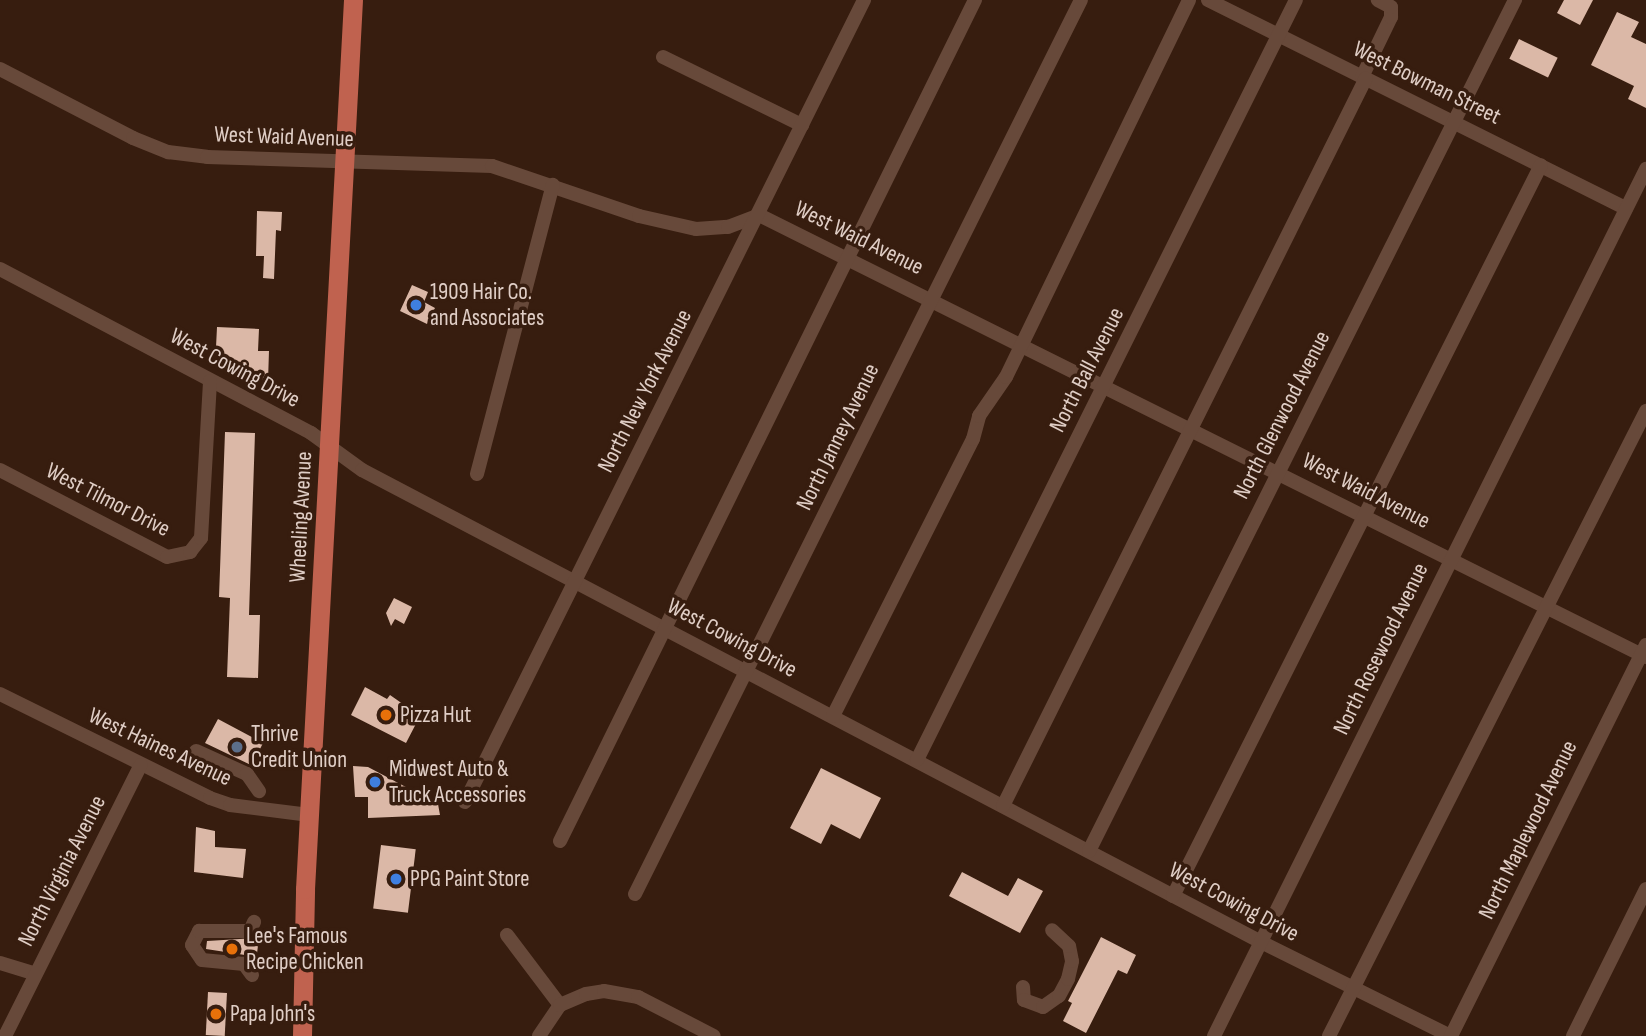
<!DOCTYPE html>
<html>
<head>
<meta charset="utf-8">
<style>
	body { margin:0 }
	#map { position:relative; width:1646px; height:1036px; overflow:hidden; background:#371d0f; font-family:"Sofia Sans Condensed",sans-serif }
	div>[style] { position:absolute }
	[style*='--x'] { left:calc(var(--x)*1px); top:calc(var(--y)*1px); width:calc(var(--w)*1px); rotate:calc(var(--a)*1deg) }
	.building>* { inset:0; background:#dbb8a7; transform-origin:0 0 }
	.minor>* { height:14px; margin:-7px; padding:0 7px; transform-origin:7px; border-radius:7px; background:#67493a }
	.major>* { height:19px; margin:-9.5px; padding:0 9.5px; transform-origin:9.5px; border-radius:9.5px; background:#c0624f }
	.dots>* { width:19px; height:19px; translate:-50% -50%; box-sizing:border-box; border:4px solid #371d0f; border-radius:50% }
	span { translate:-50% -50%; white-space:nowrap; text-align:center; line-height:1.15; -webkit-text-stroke:7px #371d0f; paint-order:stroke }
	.street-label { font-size:23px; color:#e0cec6 }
	.poi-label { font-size:23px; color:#e0cec6 }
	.left { translate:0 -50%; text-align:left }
</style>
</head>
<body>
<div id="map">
	<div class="building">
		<div style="clip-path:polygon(1564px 0,1593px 0,1580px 25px,1557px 13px)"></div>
		<div style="clip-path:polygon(1617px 12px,1639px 22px,1631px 37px,1646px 44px,1646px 108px,1628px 99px,1634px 86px,1591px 65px)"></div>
		<div style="left:1519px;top:39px;width:43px;height:22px;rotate:26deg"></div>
		<div style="clip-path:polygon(257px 211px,282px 212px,281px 231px,276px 230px,274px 279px,263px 278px,264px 256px,256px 256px)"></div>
		<div style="clip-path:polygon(412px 285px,428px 292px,424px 302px,435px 308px,427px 324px,400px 311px)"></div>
		<div style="clip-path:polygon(217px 327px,259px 329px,258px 351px,269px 351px,268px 381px,245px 380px,245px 369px,215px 367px)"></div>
		<div style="clip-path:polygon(225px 432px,255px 433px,249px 615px,260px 615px,258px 678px,227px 677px,230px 598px,219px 597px)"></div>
		<div style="clip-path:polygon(394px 598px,412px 607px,404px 624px,395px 619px,391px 626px,386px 613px)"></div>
		<div style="clip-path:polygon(365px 687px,387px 699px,390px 695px,420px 716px,406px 743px,351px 715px)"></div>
		<div style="clip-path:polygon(218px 719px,263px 743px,259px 751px,265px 754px,259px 764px,255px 762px,253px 766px,205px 743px)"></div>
		<div style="clip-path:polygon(353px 766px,368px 767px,438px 804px,440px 815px,368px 818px,368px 797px,355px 797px)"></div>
		<div style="clip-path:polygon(821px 768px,881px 798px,860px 839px,831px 824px,821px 844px,790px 828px)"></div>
		<div style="clip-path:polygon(196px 827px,215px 831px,215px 847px,246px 849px,243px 878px,194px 872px)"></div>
		<div style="left:381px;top:845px;width:35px;height:64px;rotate:7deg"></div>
		<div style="clip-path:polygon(962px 872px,1008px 896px,1018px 878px,1043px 891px,1020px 933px,949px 896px)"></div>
		<div style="clip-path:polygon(1101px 937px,1136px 955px,1127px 974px,1118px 970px,1086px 1033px,1063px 1021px,1072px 1003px,1068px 1001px)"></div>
		<div style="clip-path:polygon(256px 938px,259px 938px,256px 961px,245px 955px,206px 949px,207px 941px)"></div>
		<div style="left:208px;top:992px;width:19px;height:43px;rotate:3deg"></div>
	</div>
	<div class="minor">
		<div style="--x:1208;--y:0;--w:467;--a:26.5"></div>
		<div style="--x:663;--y:57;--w:155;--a:26.1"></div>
		<div style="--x:0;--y:69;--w:150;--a:27.4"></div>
		<div style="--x:133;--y:138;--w:38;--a:22"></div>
		<div style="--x:168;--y:152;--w:39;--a:7"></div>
		<div style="--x:207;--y:157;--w:285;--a:1.8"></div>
		<div style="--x:492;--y:166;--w:155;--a:18.8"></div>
		<div style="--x:639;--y:216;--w:58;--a:12.8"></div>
		<div style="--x:696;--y:229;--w:32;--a:-4"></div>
		<div style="--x:728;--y:227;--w:33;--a:-21"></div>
		<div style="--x:759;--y:215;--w:991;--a:26.49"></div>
		<div style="--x:1362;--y:77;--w:67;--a:-64.2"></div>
		<div style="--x:1391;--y:17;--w:10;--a:-90"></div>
		<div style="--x:1391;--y:7;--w:15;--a:-152"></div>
		<div style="--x:0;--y:269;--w:352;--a:27.8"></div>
		<div style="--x:311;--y:433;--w:63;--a:36"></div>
		<div style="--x:362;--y:470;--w:1015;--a:27.7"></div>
		<div style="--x:1261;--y:942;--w:211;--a:26.4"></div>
		<div style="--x:0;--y:470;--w:188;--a:27.5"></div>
		<div style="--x:167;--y:557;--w:24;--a:-12"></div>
		<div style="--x:190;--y:552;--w:18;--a:-52"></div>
		<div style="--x:201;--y:538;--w:157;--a:-86.7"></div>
		<div style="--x:477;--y:474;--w:299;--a:-75.3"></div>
		<div style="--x:0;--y:694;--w:234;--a:26.3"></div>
		<div style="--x:210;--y:798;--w:21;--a:19"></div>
		<div style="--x:230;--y:805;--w:80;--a:7.2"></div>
		<div style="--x:833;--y:716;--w:310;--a:-63.2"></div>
		<div style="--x:973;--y:439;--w:24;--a:-75"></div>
		<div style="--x:979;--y:416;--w:47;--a:-55.3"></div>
		<div style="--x:1006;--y:377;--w:419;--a:-64.1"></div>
		<div style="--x:196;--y:751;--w:56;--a:24.3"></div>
		<div style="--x:247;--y:774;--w:21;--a:55"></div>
		<div style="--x:917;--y:760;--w:849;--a:-63.5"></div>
		<div style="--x:465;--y:802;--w:896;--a:-63.55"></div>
		<div style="--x:1003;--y:806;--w:813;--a:-63.5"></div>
		<div style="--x:560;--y:841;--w:938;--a:-63.74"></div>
		<div style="--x:1089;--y:851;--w:952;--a:-63.41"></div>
		<div style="--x:635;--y:894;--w:999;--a:-63.49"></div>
		<div style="--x:1173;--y:896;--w:818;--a:-63.28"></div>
		<div style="--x:507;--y:935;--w:88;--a:52.9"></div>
		<div style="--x:0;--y:963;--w:37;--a:17"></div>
		<div style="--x:252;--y:975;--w:14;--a:-126"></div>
		<div style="--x:244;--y:964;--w:42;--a:-174.6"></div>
		<div style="--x:202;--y:960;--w:18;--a:-124"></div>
		<div style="--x:192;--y:945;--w:16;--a:-63"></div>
		<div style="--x:199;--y:931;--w:51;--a:0"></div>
		<div style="--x:250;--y:931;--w:10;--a:-66"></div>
		<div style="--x:1023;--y:987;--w:13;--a:86"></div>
		<div style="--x:1024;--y:1000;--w:20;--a:20"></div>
		<div style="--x:1043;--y:1007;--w:19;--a:-35"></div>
		<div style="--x:1059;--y:996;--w:19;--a:-62"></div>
		<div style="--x:1068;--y:979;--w:18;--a:-77"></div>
		<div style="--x:1072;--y:961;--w:15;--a:-101"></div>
		<div style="--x:1069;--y:946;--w:23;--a:-137"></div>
		<div style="--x:5;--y:1036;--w:303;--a:-63.4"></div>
		<div style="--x:539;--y:1036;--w:37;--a:-56"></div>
		<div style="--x:560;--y:1005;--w:28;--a:-23"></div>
		<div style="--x:586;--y:994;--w:18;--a:-9"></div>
		<div style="--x:604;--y:991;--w:35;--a:10"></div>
		<div style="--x:638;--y:997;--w:85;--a:27.2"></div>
		<div style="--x:1214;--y:1036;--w:969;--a:-63.51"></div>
		<div style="--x:1329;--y:1036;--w:701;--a:-63.11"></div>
		<div style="--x:1451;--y:1036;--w:437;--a:-63.5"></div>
		<div style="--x:1573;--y:1036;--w:164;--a:-63.6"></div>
	</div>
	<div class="major">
		<div style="--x:302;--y:1036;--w:147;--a:-88.8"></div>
		<div style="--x:305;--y:889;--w:890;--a:-86.91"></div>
	</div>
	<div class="dots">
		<div style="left:416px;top:305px;background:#3f7fe0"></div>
		<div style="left:386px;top:715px;background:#e8710a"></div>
		<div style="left:237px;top:747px;background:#5c6f8a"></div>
		<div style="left:375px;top:782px;background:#3f7fe0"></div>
		<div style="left:396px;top:879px;background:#3f7fe0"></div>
		<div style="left:232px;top:949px;background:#e8710a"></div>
		<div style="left:216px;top:1014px;background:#e8710a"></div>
	</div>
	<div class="street-label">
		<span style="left:1427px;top:83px;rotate:26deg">West Bowman Street</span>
		<span style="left:284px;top:137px;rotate:2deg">West Waid Avenue</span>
		<span style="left:859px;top:238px;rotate:26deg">West Waid Avenue</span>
		<span style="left:235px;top:368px;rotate:28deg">West Cowing Drive</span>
		<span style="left:1087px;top:370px;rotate:-63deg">North Ball Avenue</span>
		<span style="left:645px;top:391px;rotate:-63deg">North New York Avenue</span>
		<span style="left:1282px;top:415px;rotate:-63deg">North Glenwood Avenue</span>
		<span style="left:838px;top:437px;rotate:-64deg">North Janney Avenue</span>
		<span style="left:1366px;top:491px;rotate:27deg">West Waid Avenue</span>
		<span style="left:108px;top:500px;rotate:27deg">West Tilmor Drive</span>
		<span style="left:301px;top:517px;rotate:-87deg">Wheeling Avenue</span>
		<span style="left:732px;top:638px;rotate:28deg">West Cowing Drive</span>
		<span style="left:1381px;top:649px;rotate:-64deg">North Rosewood Avenue</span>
		<span style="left:160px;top:747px;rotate:25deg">West Haines Avenue</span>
		<span style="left:1528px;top:830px;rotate:-64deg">North Maplewood Avenue</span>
		<span style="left:62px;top:871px;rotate:-63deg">North Virginia Avenue</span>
		<span style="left:1234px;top:902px;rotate:28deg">West Cowing Drive</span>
	</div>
	<div class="poi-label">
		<span class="left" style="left:430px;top:305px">1909 Hair Co.<br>and Associates</span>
		<span class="left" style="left:400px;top:715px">Pizza Hut</span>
		<span class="left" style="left:251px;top:747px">Thrive<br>Credit Union</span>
		<span class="left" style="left:389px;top:782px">Midwest Auto &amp;<br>Truck Accessories</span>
		<span class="left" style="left:410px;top:879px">PPG Paint Store</span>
		<span class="left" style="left:246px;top:949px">Lee's Famous<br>Recipe Chicken</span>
		<span class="left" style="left:230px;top:1014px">Papa John's</span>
	</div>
</div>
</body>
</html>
